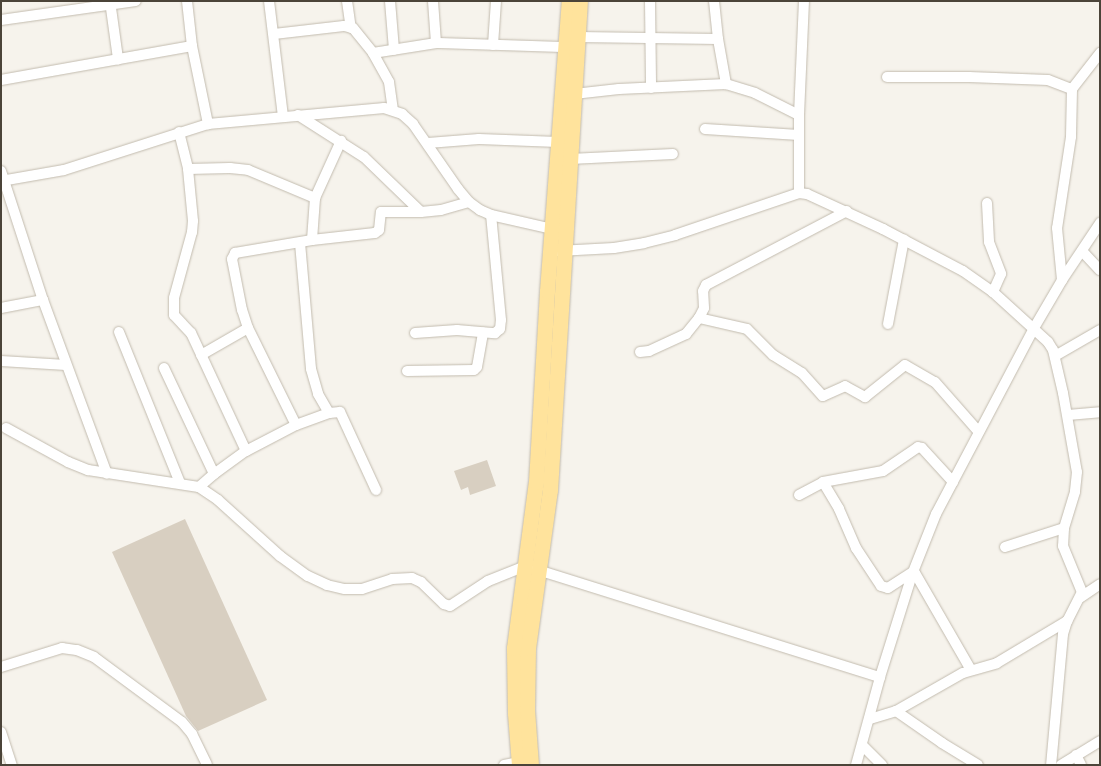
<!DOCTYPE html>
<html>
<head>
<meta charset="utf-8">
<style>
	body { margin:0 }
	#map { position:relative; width:1101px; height:766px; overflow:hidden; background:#f6f3ec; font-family:Commissioner,sans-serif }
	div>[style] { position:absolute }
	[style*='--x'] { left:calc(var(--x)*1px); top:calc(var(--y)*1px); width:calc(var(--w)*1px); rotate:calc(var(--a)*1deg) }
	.building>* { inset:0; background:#d8cfc1 }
	.roads { filter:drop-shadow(0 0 1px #c2bbae) drop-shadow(0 0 1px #c2bbae) }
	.minor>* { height:10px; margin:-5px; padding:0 5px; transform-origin:5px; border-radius:5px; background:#fff }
	.primary>* { height:15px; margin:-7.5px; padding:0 7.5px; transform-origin:7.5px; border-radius:7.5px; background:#ffe39c }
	span { translate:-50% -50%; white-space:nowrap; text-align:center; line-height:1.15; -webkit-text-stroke:4px #fff; paint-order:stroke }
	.frame { position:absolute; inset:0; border:2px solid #4b4439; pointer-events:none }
</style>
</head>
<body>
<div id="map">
	<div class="building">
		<div style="clip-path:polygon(487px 460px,496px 486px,470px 495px,468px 487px,461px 490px,454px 471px)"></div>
		<div style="clip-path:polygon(185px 519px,267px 700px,198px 731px,186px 716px,112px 552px)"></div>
	</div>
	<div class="roads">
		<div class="minor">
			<div style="--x:110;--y:1;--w:59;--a:82.1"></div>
			<div style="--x:187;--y:1;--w:45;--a:83.7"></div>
			<div style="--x:192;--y:46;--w:80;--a:78.4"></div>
			<div style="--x:269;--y:1;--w:116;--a:83.1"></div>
			<div style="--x:347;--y:1;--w:27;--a:82"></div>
			<div style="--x:390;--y:1;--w:49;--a:85.3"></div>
			<div style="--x:433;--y:1;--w:42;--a:85.9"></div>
			<div style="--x:436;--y:43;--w:129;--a:1.8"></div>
			<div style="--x:650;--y:1;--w:87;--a:89.3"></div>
			<div style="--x:714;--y:1;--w:38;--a:84"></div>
			<div style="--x:1;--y:20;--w:136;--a:-8"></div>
			<div style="--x:274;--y:34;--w:70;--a:-6.5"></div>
			<div style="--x:344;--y:26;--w:9;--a:13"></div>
			<div style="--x:353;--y:28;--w:32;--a:51"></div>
			<div style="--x:373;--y:53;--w:33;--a:61"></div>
			<div style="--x:389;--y:82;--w:27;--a:82"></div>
			<div style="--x:578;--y:37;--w:140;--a:0.8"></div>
			<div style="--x:718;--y:39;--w:46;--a:79.9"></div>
			<div style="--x:493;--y:45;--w:44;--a:-86.1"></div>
			<div style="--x:373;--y:53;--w:64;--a:-9"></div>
			<div style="--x:887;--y:77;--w:82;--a:0"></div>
			<div style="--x:969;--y:77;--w:79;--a:2.2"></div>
			<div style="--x:1048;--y:80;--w:26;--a:21"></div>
			<div style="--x:1072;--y:89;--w:48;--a:91.2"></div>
			<div style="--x:1071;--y:137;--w:92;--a:98.7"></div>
			<div style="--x:1057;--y:228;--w:52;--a:84.5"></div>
			<div style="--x:1;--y:80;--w:194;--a:-10.1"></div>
			<div style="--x:1072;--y:89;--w:46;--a:-52.1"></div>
			<div style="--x:574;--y:94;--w:45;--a:-6.3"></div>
			<div style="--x:619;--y:89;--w:107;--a:-2.7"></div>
			<div style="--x:726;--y:84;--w:30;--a:17"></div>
			<div style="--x:755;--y:93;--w:49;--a:26.6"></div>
			<div style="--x:298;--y:115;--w:78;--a:32.5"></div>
			<div style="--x:364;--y:157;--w:79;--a:44"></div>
			<div style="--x:421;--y:212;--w:20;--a:-6"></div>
			<div style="--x:441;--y:210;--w:29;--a:-16"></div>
			<div style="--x:705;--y:129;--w:94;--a:3.7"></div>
			<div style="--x:179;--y:132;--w:38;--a:76"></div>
			<div style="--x:188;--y:169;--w:52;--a:84.5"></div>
			<div style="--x:193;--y:221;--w:11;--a:95"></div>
			<div style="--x:192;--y:232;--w:68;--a:105.3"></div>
			<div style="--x:174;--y:298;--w:17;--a:90"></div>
			<div style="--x:174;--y:315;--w:25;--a:47"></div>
			<div style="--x:191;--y:333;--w:130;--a:65"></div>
			<div style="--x:428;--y:143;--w:51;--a:-4.5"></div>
			<div style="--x:479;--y:139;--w:79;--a:2.2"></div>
			<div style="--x:570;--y:159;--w:103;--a:-2.8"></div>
			<div style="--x:188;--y:169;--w:42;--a:-1.4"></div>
			<div style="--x:230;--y:168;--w:18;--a:6"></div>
			<div style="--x:248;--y:170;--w:73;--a:22.7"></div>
			<div style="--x:1;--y:171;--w:136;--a:72"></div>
			<div style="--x:43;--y:300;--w:185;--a:69.8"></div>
			<div style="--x:1;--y:181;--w:64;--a:-9.9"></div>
			<div style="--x:64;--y:170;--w:151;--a:-17.7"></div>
			<div style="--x:208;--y:124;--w:177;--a:-5.2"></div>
			<div style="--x:384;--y:108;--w:19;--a:18"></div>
			<div style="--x:402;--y:114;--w:15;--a:42"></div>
			<div style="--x:413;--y:124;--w:79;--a:55.3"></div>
			<div style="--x:458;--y:189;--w:17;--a:50"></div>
			<div style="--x:469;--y:202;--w:14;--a:36"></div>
			<div style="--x:480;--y:210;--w:12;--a:24"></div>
			<div style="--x:491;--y:215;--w:68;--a:12.8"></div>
			<div style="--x:799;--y:193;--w:78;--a:-90"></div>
			<div style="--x:799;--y:115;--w:114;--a:-87.5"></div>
			<div style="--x:987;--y:203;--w:39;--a:87"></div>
			<div style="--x:989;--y:242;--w:34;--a:69"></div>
			<div style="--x:1001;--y:274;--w:20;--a:114"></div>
			<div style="--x:312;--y:240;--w:42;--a:-85.9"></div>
			<div style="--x:315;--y:198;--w:63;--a:-65.5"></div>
			<div style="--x:300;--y:243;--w:126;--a:85"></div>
			<div style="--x:311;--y:369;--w:26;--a:74"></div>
			<div style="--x:318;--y:394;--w:22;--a:60"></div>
			<div style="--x:558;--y:251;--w:56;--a:-3.1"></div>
			<div style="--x:614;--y:248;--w:30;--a:-9"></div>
			<div style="--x:644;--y:243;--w:32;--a:-14"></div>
			<div style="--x:675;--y:235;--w:131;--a:-18.7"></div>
			<div style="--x:799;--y:193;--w:8;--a:7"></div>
			<div style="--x:807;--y:194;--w:84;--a:24.7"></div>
			<div style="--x:883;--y:229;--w:90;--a:27.7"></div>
			<div style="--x:963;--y:271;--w:37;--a:35"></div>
			<div style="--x:993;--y:292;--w:74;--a:42.3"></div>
			<div style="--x:1048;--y:342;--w:9;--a:58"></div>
			<div style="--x:1053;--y:350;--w:44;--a:76.9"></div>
			<div style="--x:1063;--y:393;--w:80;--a:80"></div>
			<div style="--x:1077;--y:472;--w:20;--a:96"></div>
			<div style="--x:1075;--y:492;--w:38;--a:107"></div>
			<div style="--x:1064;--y:528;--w:18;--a:93"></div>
			<div style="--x:1063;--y:546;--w:50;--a:67.6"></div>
			<div style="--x:1082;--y:592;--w:33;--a:117"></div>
			<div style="--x:1067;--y:621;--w:14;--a:107"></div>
			<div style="--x:1063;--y:634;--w:132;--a:95.2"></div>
			<div style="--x:1082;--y:251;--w:26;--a:47"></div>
			<div style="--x:1;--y:308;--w:43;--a:-10.8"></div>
			<div style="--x:699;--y:318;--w:49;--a:12.9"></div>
			<div style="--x:747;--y:329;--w:37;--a:45"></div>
			<div style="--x:773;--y:355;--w:34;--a:32"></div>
			<div style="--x:802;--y:373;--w:31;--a:48"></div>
			<div style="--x:823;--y:396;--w:24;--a:-24"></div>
			<div style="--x:845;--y:386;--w:23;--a:29"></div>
			<div style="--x:865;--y:397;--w:51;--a:-38.7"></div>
			<div style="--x:905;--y:365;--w:34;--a:30"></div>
			<div style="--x:935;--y:382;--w:65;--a:48.7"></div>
			<div style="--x:888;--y:324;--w:86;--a:-79.3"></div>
			<div style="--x:248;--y:328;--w:19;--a:-108"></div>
			<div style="--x:242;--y:310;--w:52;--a:-101.1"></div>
			<div style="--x:232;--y:259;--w:7;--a:-63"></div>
			<div style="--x:235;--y:253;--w:78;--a:-9.6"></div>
			<div style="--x:312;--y:240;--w:63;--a:-6.3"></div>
			<div style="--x:375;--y:233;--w:5;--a:-37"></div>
			<div style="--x:379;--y:230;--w:18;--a:-84"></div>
			<div style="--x:381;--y:212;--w:40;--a:0"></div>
			<div style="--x:119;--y:332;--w:163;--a:68"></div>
			<div style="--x:415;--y:333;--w:42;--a:-4.1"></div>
			<div style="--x:457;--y:330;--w:38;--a:5"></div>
			<div style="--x:495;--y:333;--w:6;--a:-39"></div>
			<div style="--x:500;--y:329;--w:9;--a:-84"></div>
			<div style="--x:501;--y:320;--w:105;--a:-95.4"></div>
			<div style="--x:640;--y:352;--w:9;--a:-6"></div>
			<div style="--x:649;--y:351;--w:41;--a:-24.7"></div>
			<div style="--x:686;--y:334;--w:21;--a:-51"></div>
			<div style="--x:699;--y:318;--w:11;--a:-63"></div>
			<div style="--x:704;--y:308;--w:17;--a:-93"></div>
			<div style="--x:703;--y:291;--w:7;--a:-63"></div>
			<div style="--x:706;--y:285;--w:159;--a:-27.7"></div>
			<div style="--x:201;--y:355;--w:54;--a:-29.9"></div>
			<div style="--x:248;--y:328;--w:108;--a:63.7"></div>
			<div style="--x:296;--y:425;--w:35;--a:-20"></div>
			<div style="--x:329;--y:413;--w:11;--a:-5"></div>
			<div style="--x:340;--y:412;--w:86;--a:65.2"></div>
			<div style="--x:1055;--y:356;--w:52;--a:-30"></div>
			<div style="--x:1;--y:361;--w:65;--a:3.5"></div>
			<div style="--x:164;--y:368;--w:117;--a:64.7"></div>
			<div style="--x:407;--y:371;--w:67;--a:-0.9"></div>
			<div style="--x:474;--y:370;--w:4;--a:-45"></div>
			<div style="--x:477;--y:367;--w:35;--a:-80"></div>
			<div style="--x:1068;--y:415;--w:32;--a:-5"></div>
			<div style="--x:6;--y:428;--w:71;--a:28.7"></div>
			<div style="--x:68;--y:462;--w:22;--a:22"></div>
			<div style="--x:88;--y:470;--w:112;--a:8.7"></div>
			<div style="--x:199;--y:487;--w:23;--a:34"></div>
			<div style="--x:218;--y:500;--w:84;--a:42.1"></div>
			<div style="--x:280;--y:556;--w:34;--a:36"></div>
			<div style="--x:308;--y:576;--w:21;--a:25"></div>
			<div style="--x:327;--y:585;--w:18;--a:13"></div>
			<div style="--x:345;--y:589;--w:17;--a:0"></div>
			<div style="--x:362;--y:589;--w:32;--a:-18"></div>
			<div style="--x:392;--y:579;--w:20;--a:-3"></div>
			<div style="--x:412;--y:578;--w:10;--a:24"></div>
			<div style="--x:421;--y:582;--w:32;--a:44"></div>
			<div style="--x:444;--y:604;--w:6;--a:18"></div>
			<div style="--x:450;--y:606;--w:45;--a:-33.3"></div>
			<div style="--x:488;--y:581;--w:40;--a:-22"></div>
			<div style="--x:525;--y:566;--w:372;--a:17.4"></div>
			<div style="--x:823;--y:482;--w:31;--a:59"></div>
			<div style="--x:839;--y:509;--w:43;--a:66.4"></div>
			<div style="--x:856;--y:548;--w:45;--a:56.7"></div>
			<div style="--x:881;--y:586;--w:7;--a:16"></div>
			<div style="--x:888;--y:588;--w:30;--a:-33"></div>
			<div style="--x:913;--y:572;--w:2;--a:27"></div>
			<div style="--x:915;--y:573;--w:112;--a:60"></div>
			<div style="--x:199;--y:487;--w:20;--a:-41"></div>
			<div style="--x:214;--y:474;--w:39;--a:-36"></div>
			<div style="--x:246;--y:451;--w:56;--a:-27.5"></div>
			<div style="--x:799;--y:495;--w:27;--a:-28"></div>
			<div style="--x:823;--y:482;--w:61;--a:-10.4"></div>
			<div style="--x:883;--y:471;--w:42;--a:-34.4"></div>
			<div style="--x:918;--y:447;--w:4;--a:14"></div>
			<div style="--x:922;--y:448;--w:46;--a:47.6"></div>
			<div style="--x:1005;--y:547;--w:62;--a:-17.9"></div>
			<div style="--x:1081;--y:597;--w:23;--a:-34"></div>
			<div style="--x:1;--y:667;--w:64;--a:-17.3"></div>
			<div style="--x:62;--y:648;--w:15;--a:8"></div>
			<div style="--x:77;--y:650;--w:18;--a:22"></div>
			<div style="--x:94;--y:657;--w:109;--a:36.5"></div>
			<div style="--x:182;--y:722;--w:16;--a:50"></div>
			<div style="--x:192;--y:734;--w:34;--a:64"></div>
			<div style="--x:896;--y:711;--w:56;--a:34.8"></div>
			<div style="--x:942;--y:743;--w:42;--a:31.4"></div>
			<div style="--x:870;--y:719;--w:27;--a:-17"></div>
			<div style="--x:896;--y:711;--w:77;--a:-29.6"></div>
			<div style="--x:963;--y:673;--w:35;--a:-16"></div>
			<div style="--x:997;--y:663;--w:82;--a:-31"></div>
			<div style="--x:1;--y:732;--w:35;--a:72"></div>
			<div style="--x:863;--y:746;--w:27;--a:45"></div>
			<div style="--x:1076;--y:755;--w:11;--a:63"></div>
			<div style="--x:504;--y:765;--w:21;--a:-11"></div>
			<div style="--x:856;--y:765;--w:91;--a:-74.7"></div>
			<div style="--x:880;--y:677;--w:110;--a:-72.6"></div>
			<div style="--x:913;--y:572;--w:62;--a:-68.4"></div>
			<div style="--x:936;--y:514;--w:210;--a:-62.2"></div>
			<div style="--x:1034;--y:328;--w:56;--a:-59.7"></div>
			<div style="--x:1062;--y:280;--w:69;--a:-56.3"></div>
			<div style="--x:1061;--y:765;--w:46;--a:-31.6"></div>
		</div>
		<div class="primary">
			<div style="--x:519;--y:765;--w:52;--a:-94.4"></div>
			<div style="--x:515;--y:713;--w:65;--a:-90.9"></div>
			<div style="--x:514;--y:648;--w:167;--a:-82.5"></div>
			<div style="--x:536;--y:482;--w:191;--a:-86.7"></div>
			<div style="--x:547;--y:291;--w:291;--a:-85.7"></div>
			<div style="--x:531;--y:765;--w:54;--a:-94.2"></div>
			<div style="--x:527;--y:711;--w:63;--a:-89.1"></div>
			<div style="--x:528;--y:648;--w:160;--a:-82.1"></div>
			<div style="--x:550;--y:490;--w:490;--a:-86.5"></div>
		</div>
	</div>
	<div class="frame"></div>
</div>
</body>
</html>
